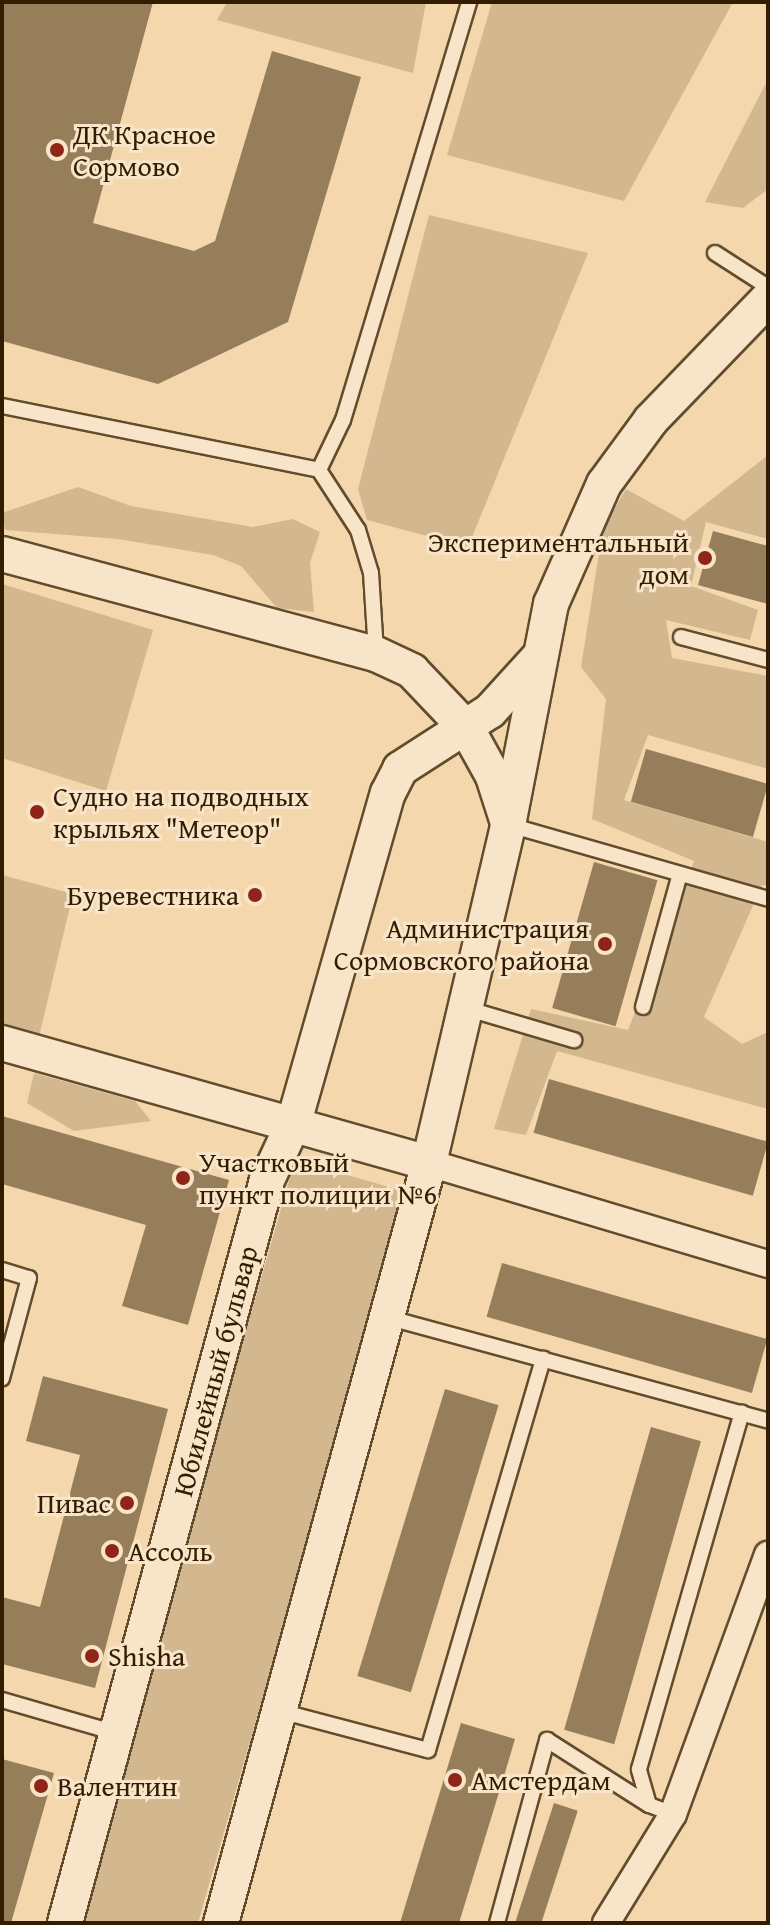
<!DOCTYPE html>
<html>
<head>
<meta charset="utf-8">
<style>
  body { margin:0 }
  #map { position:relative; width:770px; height:1925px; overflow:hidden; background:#f4d7ac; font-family:"Gentium Book Plus",serif }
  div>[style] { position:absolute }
  .green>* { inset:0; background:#d3b78f; transform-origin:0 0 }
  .building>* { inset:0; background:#977e5a; transform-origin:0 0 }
  .roads { filter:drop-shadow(2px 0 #624c2c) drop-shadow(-2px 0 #624c2c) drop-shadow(0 2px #624c2c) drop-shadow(0 -2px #624c2c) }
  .service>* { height:14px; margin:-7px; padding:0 7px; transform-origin:7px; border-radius:7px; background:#f8e5c9 }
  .minor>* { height:26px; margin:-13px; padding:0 13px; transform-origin:13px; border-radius:13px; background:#f8e5c9 }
  .tertiary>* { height:34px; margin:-17px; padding:0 17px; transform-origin:17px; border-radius:17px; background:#f8e5c9 }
  .dots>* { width:22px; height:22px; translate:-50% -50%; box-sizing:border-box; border:4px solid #f8e5c9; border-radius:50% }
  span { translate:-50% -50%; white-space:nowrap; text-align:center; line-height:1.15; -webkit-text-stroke:6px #f8e5c9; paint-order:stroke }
  .poi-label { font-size:28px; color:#321d01 }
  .left { translate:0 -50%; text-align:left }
  .right { translate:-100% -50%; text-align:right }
  .street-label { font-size:28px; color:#321d01 }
  .frame { position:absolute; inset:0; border:4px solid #321d01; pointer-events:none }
</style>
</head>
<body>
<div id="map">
  <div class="green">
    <i style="clip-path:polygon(227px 2px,426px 2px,413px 73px,217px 20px)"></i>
    <i style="clip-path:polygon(492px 2px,733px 2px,624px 201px,447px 155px)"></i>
    <i style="clip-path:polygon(768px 79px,768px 189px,743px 208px,705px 202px)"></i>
    <i style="clip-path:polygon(429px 215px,588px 253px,468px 547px,367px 520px,358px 489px)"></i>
    <i style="clip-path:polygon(768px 455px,768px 539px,706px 522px,691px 586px,758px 610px,750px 640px,666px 620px,672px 658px,768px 676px,768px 769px,648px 735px,624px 800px,768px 842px,768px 886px,762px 885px,704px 1017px,742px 1044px,768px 1032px,768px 1109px,557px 1051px,526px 1135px,494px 1129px,531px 1009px,628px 1030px,694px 861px,592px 819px,606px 699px,581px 667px,603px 528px,626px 489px,684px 521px)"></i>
    <i style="clip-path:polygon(78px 487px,131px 506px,253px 527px,293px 519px,320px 532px,310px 563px,314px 612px,277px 608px,241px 566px,213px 555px,118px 539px,5px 530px,2px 513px)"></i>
    <i style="clip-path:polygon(2px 584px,153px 630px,106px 791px,2px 758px)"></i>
    <i style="clip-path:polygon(2px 875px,73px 894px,37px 1045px,2px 1035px)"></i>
    <i style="clip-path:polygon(34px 1073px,135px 1101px,151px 1121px,74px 1131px,27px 1103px)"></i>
    <i style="left:295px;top:1160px;width:117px;height:791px;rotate:16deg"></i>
  </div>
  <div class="building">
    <i style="clip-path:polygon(2px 2px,153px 2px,93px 223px,194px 251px,215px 241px,272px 51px,361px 77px,288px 322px,158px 384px,2px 341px)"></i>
    <i style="clip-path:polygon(713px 531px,768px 546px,768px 604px,698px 585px)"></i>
    <i style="left:646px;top:749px;width:127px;height:55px;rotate:16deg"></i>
    <i style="left:594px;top:862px;width:66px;height:152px;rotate:16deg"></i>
    <i style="left:549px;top:1079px;width:228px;height:56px;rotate:16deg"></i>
    <i style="clip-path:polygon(2px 1116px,229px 1180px,188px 1325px,122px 1306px,146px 1225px,2px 1184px)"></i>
    <i style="left:502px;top:1263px;width:276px;height:56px;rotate:16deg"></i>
    <i style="clip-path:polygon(43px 1376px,168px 1409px,95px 1688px,2px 1664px,2px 1597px,40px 1607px,80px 1455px,26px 1441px)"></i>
    <i style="left:445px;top:1389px;width:56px;height:300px;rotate:17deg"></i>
    <i style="left:651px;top:1427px;width:52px;height:315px;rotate:16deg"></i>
    <i style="clip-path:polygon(461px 1723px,515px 1739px,504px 1776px,459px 1923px,400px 1923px)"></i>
    <i style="clip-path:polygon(2px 1759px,54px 1773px,11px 1923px,2px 1923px)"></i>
    <i style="left:554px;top:1803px;width:25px;height:126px;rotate:18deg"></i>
  </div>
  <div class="roads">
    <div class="service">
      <i style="left:715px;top:253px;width:63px;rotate:32.7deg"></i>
      <i style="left:2px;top:406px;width:323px;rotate:11.4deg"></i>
      <i style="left:319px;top:470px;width:72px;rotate:57deg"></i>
      <i style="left:358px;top:530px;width:45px;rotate:73.2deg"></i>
      <i style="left:371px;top:573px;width:79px;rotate:86.4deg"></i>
      <i style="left:319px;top:470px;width:55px;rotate:-64.4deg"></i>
      <i style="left:343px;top:420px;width:437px;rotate:-73.2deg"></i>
      <i style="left:681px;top:637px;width:90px;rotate:14.8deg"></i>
      <i style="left:509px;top:825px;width:269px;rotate:15.9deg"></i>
      <i style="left:643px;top:1007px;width:138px;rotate:-74.5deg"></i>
      <i style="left:465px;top:1008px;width:114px;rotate:16.4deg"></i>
      <i style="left:2px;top:1270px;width:28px;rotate:17deg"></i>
      <i style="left:29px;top:1278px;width:104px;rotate:105.1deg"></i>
      <i style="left:390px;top:1318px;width:392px;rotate:15.2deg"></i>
      <i style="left:2px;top:1700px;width:119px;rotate:16.1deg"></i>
      <i style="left:280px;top:1711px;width:153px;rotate:14.8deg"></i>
      <i style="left:428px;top:1750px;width:408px;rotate:-73.6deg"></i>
      <i style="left:673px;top:1814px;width:26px;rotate:-159deg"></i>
      <i style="left:649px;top:1805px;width:37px;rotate:-106deg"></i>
      <i style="left:639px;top:1769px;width:371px;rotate:-73.9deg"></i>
      <i style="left:497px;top:1923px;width:190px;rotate:-74.7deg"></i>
      <i style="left:547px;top:1740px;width:121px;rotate:32.5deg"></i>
    </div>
    <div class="minor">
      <i style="left:429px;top:1163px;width:354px;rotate:16.6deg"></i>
      <i style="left:606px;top:1923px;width:128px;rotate:-58.4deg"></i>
      <i style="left:673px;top:1814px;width:276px;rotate:-69.9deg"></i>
    </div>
    <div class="tertiary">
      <i style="left:2px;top:554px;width:387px;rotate:15deg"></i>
      <i style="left:376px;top:654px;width:40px;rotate:25deg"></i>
      <i style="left:412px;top:671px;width:80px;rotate:46.5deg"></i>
      <i style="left:467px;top:729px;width:54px;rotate:61deg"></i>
      <i style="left:493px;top:776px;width:46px;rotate:72.3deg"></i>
      <i style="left:2px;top:1043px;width:444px;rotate:15.7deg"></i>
      <i style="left:65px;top:1923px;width:770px;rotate:-74.79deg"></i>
      <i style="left:267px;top:1180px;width:64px;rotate:-65deg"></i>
      <i style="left:294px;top:1122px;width:342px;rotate:-74.1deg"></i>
      <i style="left:388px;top:793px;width:27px;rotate:-63deg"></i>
      <i style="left:400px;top:769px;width:107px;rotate:-32.8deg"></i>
      <i style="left:490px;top:711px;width:74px;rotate:-47.7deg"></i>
      <i style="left:221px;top:1923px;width:788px;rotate:-74.69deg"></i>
      <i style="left:429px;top:1163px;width:347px;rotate:-76.8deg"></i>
      <i style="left:508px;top:825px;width:225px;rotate:-79deg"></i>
      <i style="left:551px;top:604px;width:131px;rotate:-66.2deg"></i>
      <i style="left:604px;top:484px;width:79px;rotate:-53.7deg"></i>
      <i style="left:651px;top:420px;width:168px;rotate:-46deg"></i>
    </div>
  </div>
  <div class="dots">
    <i style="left:57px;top:150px;background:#8f2418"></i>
    <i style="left:705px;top:558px;background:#8f2418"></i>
    <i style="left:37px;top:812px;background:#8f2418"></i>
    <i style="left:255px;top:895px;background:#8f2418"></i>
    <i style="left:605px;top:944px;background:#8f2418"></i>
    <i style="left:183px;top:1178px;background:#8f2418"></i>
    <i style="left:127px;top:1503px;background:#8f2418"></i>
    <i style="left:112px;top:1551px;background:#8f2418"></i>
    <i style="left:92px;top:1656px;background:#8f2418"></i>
    <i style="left:455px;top:1780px;background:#8f2418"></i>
    <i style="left:41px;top:1786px;background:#8f2418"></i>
  </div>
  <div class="poi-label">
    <span class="left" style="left:73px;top:150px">ДК Красное<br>Сормово</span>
    <span class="right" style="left:689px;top:558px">Экспериментальный<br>дом</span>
    <span class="left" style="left:53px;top:812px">Судно на подводных<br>крыльях "Метеор"</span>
    <span class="right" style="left:239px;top:895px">Буревестника</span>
    <span class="right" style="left:589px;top:944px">Администрация<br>Сормовского района</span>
    <span class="left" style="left:199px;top:1178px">Участковый<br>пункт полиции №6</span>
    <span class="right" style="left:111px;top:1503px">Пивас</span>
    <span class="left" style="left:128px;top:1551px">Ассоль</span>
    <span class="left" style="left:108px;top:1656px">Shisha</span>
    <span class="left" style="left:471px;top:1780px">Амстердам</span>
    <span class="left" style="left:57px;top:1786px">Валентин</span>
  </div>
  <div class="street-label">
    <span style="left:215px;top:1371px;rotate:-75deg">Юбилейный бульвар</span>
  </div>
  <div class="frame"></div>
</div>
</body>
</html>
